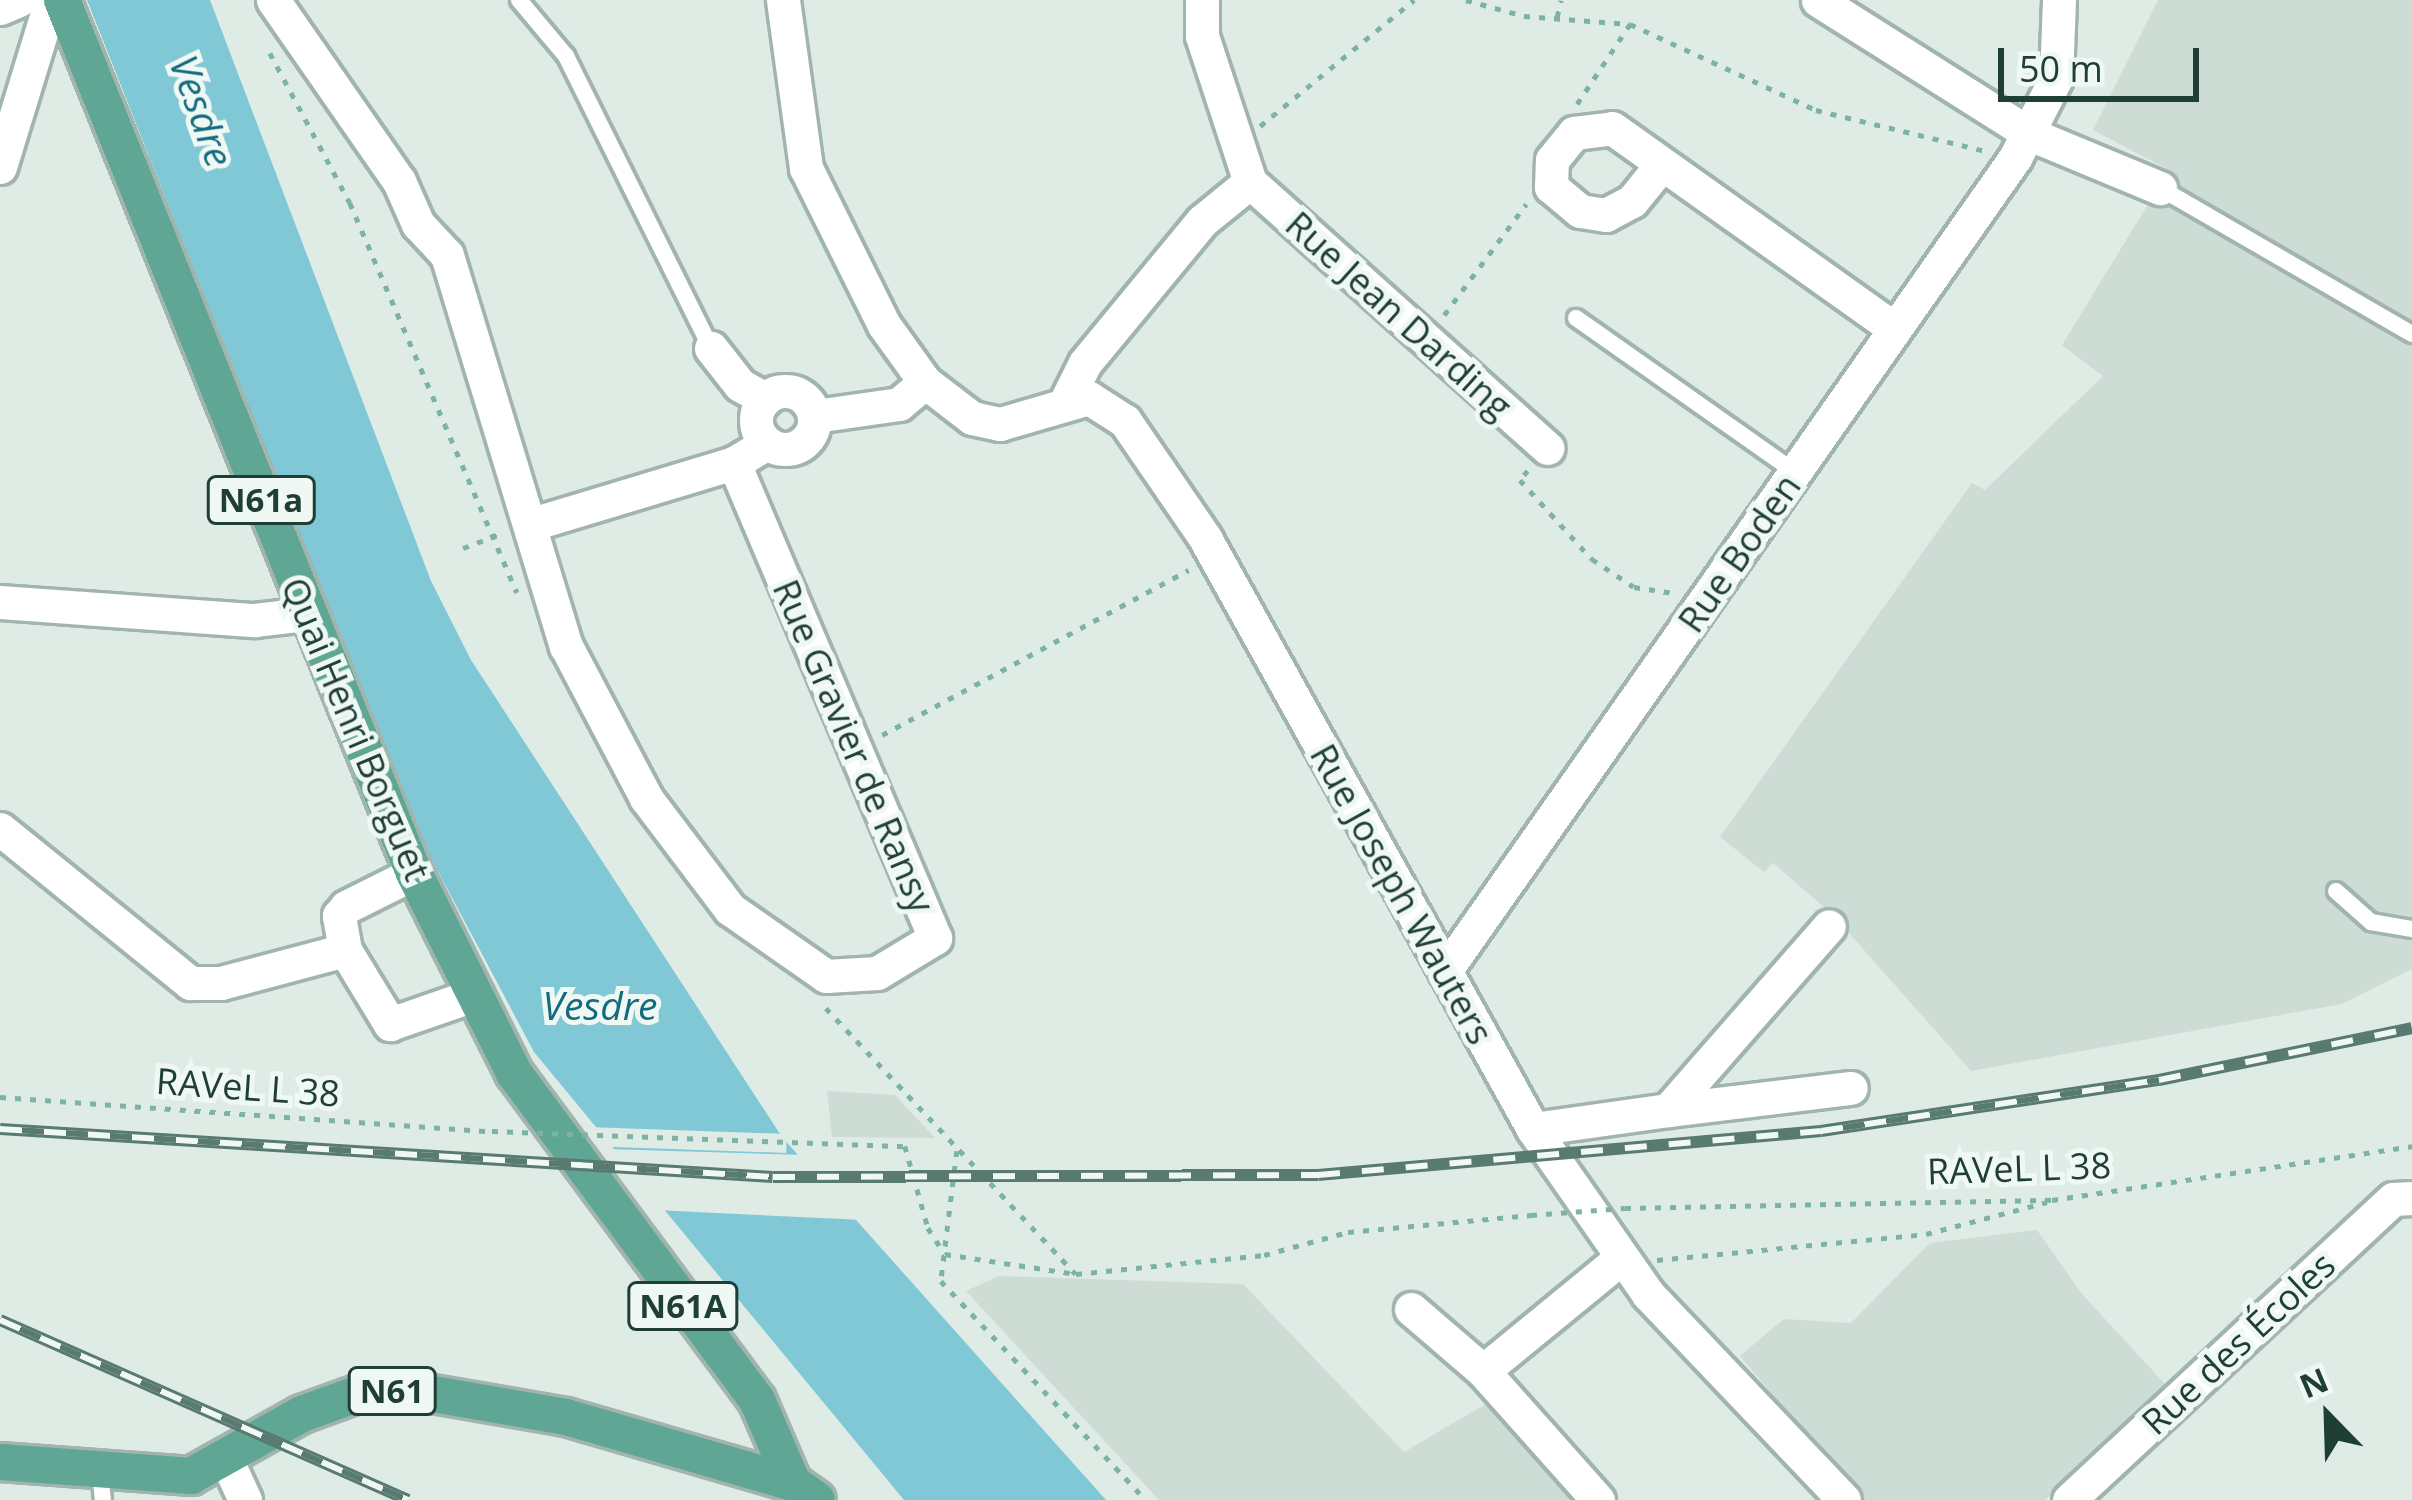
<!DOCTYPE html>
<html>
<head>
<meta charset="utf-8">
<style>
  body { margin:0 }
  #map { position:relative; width:2412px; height:1500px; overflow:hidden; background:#dfece6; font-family:"Open Sans",sans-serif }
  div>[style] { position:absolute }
  .built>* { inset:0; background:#cddcd5 }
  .water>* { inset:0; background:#81c8d7 }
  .pier>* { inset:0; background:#dfece6; transform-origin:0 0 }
  .path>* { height:4.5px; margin-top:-2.25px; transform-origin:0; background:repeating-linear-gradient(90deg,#7cb3a3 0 6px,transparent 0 15px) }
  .roads { filter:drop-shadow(3px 0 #a1b4ae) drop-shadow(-3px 0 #a1b4ae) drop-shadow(0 3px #a1b4ae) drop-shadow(0 -3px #a1b4ae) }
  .lane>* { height:16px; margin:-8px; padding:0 8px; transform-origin:8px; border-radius:8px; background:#fff }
  .street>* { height:33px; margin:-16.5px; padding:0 16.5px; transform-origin:16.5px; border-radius:16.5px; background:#fff }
  .street>.ring { margin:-16.5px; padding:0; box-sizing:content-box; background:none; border:33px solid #fff; border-radius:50% }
  .primary>* { height:36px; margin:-18px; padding:0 18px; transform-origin:18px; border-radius:18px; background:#5fa695 }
  .rail>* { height:12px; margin-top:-6px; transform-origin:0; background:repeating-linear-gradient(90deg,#f0f8f4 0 22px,#597a71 0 44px); box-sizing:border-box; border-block:3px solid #597a71 }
  .path-bridge>* { height:4.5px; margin-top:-2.25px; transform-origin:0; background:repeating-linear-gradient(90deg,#7cb3a3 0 6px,transparent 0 15px) }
  span { translate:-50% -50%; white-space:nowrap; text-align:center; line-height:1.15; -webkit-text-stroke:10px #f0f8f4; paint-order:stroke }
  .shield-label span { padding:3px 9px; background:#f0f8f4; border:3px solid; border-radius:9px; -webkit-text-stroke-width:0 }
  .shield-label { font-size:33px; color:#1e3e36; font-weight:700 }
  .street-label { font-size:36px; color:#1e3e36 }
  .water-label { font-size:39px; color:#136b7f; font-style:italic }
  .north { position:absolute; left:2268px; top:1356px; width:120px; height:120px; -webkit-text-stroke:9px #f0f8f4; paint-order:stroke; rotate:337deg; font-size:33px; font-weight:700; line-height:48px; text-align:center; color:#1e3e36 }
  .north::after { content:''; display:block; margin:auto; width:42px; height:54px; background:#1e3e36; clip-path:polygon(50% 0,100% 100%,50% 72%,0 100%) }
  .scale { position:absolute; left:1998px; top:48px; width:201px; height:54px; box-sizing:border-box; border:6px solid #1e3e36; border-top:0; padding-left:15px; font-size:36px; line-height:42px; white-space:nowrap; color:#1e3e36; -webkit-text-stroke:9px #f0f8f4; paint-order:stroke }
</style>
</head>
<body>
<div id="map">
  <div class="built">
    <i style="clip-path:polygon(2158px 0,2412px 0,2412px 969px,2342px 1004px,1971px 1071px,1833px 915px,1773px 863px,1764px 872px,1720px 837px,1972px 483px,1985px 490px,2103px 376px,2062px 345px,2169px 170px,2093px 130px)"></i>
    <i style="clip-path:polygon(827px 1091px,895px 1095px,935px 1138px,832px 1137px)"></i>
    <i style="clip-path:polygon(2037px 1230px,2082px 1294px,2165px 1384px,2045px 1500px,1861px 1500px,1740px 1356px,1784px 1319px,1851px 1323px,1930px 1243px)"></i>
    <i style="clip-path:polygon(999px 1276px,1243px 1284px,1404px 1452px,1491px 1401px,1581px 1500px,1159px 1500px,966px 1291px)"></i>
  </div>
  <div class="water">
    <i style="clip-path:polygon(87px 0,210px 0,431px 581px,471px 660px,782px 1137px,1106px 1500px,904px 1500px,534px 1052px,415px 828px)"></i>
  </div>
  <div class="pier">
    <i style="left:587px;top:1127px;width:200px;height:19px;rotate:2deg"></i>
    <i style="clip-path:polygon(605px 1149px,805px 1155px,863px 1220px,655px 1210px)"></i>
  </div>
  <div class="path">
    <i style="left:1466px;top:0;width:60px;rotate:15.4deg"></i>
    <i style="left:1524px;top:16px;width:106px;rotate:4.3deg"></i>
    <i style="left:1630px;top:24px;width:205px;rotate:24.8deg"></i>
    <i style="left:1816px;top:110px;width:175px;rotate:13.6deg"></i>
    <i style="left:1557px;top:17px;width:17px;rotate:-77deg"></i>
    <i style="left:270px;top:53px;width:170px;rotate:61.9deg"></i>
    <i style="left:350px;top:203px;width:424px;rotate:66.8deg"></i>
    <i style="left:1577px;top:104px;width:96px;rotate:-56.5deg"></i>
    <i style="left:1260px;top:126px;width:199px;rotate:-39.3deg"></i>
    <i style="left:1444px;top:315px;width:138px;rotate:-53.5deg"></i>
    <i style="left:1528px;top:471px;width:12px;rotate:132deg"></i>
    <i style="left:1520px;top:480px;width:107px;rotate:47.7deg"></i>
    <i style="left:1592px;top:559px;width:50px;rotate:33.7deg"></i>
    <i style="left:1634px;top:587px;width:40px;rotate:8.5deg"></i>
    <i style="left:463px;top:548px;width:43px;rotate:-20.6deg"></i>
    <i style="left:882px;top:735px;width:348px;rotate:-28.3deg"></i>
    <i style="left:826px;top:1008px;width:365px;rotate:46.8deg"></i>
    <i style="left:0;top:1097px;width:493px;rotate:4deg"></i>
    <i style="left:905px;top:1146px;width:85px;rotate:74.3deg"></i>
    <i style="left:928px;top:1228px;width:31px;rotate:57deg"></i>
    <i style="left:957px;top:1151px;width:131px;rotate:97deg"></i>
    <i style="left:941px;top:1281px;width:300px;rotate:46.9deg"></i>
    <i style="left:1625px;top:1208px;width:427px;rotate:-1.1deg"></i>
    <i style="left:2052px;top:1200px;width:364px;rotate:-8.5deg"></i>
    <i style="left:945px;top:1254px;width:133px;rotate:8.7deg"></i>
    <i style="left:1076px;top:1274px;width:189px;rotate:-5.8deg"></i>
    <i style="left:1264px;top:1255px;width:87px;rotate:-15.3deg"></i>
    <i style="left:1348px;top:1232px;width:184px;rotate:-5.3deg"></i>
    <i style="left:1657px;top:1260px;width:270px;rotate:-5.5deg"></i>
    <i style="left:1926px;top:1234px;width:125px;rotate:-14.8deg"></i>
  </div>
  <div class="roads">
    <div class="lane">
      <i style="left:519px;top:0;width:73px;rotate:50deg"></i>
      <i style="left:566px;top:56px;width:326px;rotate:63.6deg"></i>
      <i style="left:2160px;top:188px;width:291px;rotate:30.1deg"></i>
      <i style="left:1576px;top:318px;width:268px;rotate:35.1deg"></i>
      <i style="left:2336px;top:891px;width:47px;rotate:41.5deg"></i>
      <i style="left:2371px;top:922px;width:42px;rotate:9.7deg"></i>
      <i style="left:100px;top:1472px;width:28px;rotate:84deg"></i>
    </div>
    <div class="street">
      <i style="left:273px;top:0;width:221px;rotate:55.2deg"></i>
      <i style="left:399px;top:181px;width:47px;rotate:66.2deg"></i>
      <i style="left:418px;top:224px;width:42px;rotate:46.9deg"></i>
      <i style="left:447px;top:255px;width:409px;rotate:73.1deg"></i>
      <i style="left:566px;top:646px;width:172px;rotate:62.2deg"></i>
      <i style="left:646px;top:798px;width:139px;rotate:52.9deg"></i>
      <i style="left:730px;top:909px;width:117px;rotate:34.9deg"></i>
      <i style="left:826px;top:976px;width:51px;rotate:-3.4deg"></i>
      <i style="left:877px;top:973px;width:68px;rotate:-31.1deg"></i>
      <i style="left:935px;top:938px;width:516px;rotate:-112.94deg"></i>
      <i style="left:783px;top:0;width:170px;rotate:82.2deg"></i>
      <i style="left:806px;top:168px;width:175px;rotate:63.6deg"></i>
      <i style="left:884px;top:325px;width:70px;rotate:54.3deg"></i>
      <i style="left:925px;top:382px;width:59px;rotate:37.5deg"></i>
      <i style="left:972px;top:418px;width:29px;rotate:12deg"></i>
      <i style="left:1000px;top:424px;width:93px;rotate:-16.3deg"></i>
      <i style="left:1089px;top:398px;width:43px;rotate:32.6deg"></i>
      <i style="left:1125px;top:421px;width:142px;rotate:55.6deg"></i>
      <i style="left:1205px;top:538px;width:676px;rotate:60.97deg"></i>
      <i style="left:1533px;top:1129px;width:201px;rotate:55.1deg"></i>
      <i style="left:1648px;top:1294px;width:284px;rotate:46.4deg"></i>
      <i style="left:1818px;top:0;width:251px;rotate:32.3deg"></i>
      <i style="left:2030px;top:134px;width:141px;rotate:22.6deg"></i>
      <i style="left:0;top:8px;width:21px;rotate:-23deg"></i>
      <i style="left:1662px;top:164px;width:48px;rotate:129deg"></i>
      <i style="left:1632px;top:201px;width:30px;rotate:152deg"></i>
      <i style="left:1606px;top:215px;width:26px;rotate:-171deg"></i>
      <i style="left:1580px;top:211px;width:38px;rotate:-140deg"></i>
      <i style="left:1551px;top:187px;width:27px;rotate:-88deg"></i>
      <i style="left:1552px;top:160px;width:35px;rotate:-51deg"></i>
      <i style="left:1574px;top:133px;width:38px;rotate:-7deg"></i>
      <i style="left:1612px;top:128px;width:345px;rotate:35.4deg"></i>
      <i style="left:0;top:167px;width:175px;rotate:-73deg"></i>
      <i style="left:1250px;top:182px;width:399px;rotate:41.8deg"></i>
      <i style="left:711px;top:348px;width:47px;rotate:51.9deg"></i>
      <i style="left:740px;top:385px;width:29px;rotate:29deg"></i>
      <i class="ring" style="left:756px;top:391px;width:25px;height:25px"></i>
      <i style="left:1067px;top:399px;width:40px;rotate:-63.4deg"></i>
      <i style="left:1085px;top:363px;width:184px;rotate:-50.5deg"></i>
      <i style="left:1202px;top:221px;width:62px;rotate:-39.1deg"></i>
      <i style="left:1250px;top:182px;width:154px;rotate:-108.2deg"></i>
      <i style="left:1202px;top:36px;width:36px;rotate:-90deg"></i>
      <i style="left:815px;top:416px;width:85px;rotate:-8.1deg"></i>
      <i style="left:899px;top:404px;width:34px;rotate:-40deg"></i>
      <i style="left:532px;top:524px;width:211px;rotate:-16.8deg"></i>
      <i style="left:734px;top:463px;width:39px;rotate:-31deg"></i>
      <i style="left:0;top:602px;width:255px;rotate:4.1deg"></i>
      <i style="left:254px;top:620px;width:52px;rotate:-6.6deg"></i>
      <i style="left:0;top:829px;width:245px;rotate:39deg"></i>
      <i style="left:190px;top:983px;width:31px"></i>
      <i style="left:221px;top:983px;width:128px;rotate:-14.9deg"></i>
      <i style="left:345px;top:950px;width:35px;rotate:-100deg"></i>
      <i style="left:339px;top:916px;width:11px;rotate:-52deg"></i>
      <i style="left:346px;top:907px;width:76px;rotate:-26.6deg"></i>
      <i style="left:345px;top:950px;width:87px;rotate:58.7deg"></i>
      <i style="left:390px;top:1024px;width:91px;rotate:-19.2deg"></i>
      <i style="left:1445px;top:971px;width:993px;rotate:-54.97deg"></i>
      <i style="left:2015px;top:158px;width:90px;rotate:-62.9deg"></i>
      <i style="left:2056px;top:78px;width:78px;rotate:-87.8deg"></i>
      <i style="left:1668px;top:1110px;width:184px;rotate:-6.9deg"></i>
      <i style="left:1533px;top:1129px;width:136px;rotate:-8deg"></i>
      <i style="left:1668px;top:1110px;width:244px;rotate:-48.8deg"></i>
      <i style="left:1411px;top:1309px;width:95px;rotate:40.7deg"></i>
      <i style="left:1483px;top:1371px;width:173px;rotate:48.3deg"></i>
      <i style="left:1483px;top:1371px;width:177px;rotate:-39.3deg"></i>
      <i style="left:227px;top:1461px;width:43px;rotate:65.2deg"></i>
      <i style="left:2069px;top:1500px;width:442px;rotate:-42.9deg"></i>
      <i style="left:2393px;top:1199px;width:19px;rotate:-3deg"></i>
    </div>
    <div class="primary">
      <i style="left:62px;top:0;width:941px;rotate:68.04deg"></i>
      <i style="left:414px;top:873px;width:224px;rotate:63.4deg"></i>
      <i style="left:514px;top:1073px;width:407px;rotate:53.4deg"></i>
      <i style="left:757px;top:1400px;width:90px;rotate:66.6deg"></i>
      <i style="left:793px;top:1483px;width:29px;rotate:35deg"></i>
      <i style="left:0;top:1462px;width:192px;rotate:4.2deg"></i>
      <i style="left:191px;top:1476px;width:127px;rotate:-29.2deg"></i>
      <i style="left:302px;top:1414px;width:62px;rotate:-19.9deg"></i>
      <i style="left:360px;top:1393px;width:50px;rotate:-3.4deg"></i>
      <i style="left:410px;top:1390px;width:158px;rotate:9.8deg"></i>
      <i style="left:566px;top:1417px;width:236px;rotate:16.2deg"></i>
    </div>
  </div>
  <div class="rail">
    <i style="left:0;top:1129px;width:774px;rotate:3.55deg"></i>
    <i style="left:773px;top:1177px;width:545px;rotate:-0.21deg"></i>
    <i style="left:1318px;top:1175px;width:505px;rotate:-5deg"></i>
    <i style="left:1821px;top:1131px;width:342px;rotate:-8.6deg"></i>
    <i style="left:2159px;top:1080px;width:258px;rotate:-11.6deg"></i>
    <i style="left:0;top:1320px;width:446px;rotate:23.8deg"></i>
  </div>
  <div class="path-bridge">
    <i style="left:492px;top:1131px;width:413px;rotate:2.1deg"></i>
    <i style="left:1531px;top:1215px;width:94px;rotate:-4.3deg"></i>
  </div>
  <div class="shield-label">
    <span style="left:261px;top:500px">N61a</span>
    <span style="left:683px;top:1306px">N61A</span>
    <span style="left:392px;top:1391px">N61</span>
  </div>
  <div class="street-label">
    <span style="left:1399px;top:315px;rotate:42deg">Rue Jean Darding</span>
    <span style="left:1739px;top:553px;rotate:-55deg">Rue Boden</span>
    <span style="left:356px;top:729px;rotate:67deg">Quai Henri Borguet</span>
    <span style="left:854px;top:746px;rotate:67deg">Rue Gravier de Ransy</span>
    <span style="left:1402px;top:894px;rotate:61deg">Rue Joseph Wauters</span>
    <span style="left:248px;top:1087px;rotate:4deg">RAVeL L 38</span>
    <span style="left:2019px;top:1168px;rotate:-2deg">RAVeL L 38</span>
    <span style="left:2238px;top:1343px;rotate:-43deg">Rue des Écoles</span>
  </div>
  <div class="water-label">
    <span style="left:202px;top:111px;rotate:70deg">Vesdre</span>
    <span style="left:600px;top:1005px">Vesdre</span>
  </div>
  <div class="north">N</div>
  <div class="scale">50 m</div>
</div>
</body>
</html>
